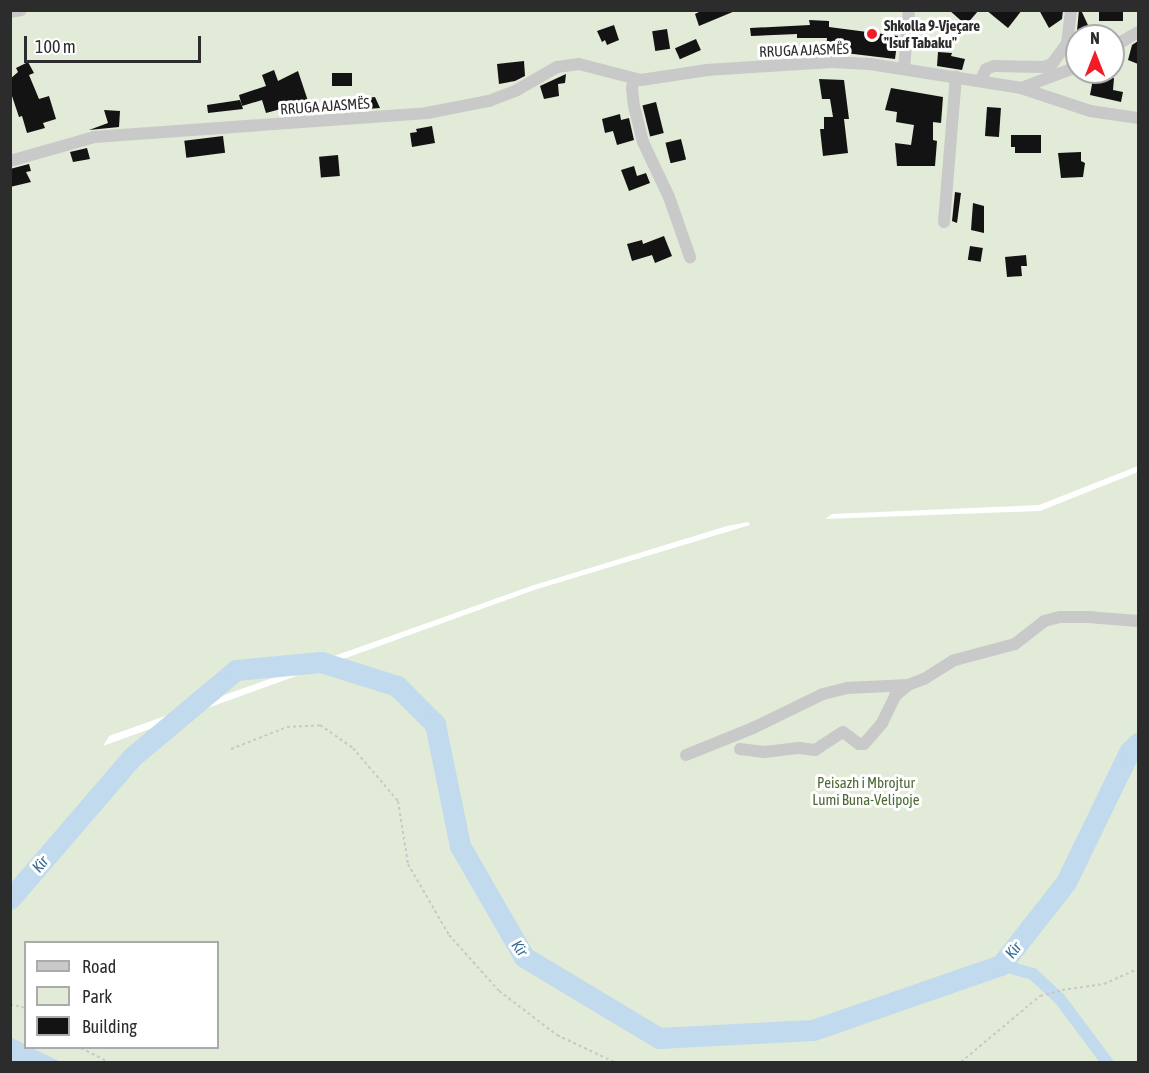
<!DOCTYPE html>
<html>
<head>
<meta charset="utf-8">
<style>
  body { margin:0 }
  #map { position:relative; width:1149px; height:1073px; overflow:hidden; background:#fff; font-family:"Asap Condensed",sans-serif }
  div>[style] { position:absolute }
  .green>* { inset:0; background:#e1ebd7 }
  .water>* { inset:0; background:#c1daed }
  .canal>* { height:12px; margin:-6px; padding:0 6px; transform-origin:6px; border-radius:6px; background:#c1daed }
  .river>* { height:21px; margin:-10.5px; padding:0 10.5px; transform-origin:10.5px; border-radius:10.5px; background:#c1daed }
  .building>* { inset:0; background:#131313; transform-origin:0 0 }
  .path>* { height:2px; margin-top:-1px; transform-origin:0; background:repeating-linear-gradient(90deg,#c9c9c9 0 3px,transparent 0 6px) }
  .minor>* { height:12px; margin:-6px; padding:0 6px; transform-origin:6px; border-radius:6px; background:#c9c9c9 }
  .dots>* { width:16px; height:16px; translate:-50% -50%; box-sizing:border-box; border:3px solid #fff; border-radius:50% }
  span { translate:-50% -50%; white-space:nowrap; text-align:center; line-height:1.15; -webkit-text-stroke:6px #fff; paint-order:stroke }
  .poi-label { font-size:15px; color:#2c2c2c; font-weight:700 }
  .left { translate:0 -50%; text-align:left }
  .street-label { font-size:15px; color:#2c2c2c }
  .park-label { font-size:15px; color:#4c6b36 }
  .water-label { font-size:16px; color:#346b94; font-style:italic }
  .frame { position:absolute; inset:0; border:12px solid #2c2c2c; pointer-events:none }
  .legend { position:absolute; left:24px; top:941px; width:195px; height:108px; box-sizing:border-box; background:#fff; border:2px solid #ababab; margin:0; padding:8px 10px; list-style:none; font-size:18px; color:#2c2c2c }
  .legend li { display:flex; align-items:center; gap:12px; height:30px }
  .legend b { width:30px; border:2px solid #ababab }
  .north { position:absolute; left:1065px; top:24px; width:60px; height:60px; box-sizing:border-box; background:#fff; border:2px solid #ababab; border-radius:50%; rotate:0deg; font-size:16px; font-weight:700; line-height:24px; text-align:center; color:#2c2c2c }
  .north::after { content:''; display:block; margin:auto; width:21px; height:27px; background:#f41c24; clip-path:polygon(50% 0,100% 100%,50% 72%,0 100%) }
  .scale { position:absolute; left:24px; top:36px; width:177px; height:27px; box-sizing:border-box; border:3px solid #2c2c2c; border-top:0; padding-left:8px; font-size:18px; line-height:21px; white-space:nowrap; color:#2c2c2c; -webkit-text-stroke:4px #fff; paint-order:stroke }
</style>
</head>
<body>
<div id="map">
  <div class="green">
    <i style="clip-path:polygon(evenodd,11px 11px,1138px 11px,1138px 466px,1039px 505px,832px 514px,825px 519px,1040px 511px,1138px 472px,1138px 1062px,11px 1062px,11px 11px,1077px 36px,1113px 36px,1113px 72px,1077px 72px,1077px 36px,11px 11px,748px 522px,750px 525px,534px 590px,103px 746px,109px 736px,531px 586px,727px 526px,748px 522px,11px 11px,26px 942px,218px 942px,218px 1048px,26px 1048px,26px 942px)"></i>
  </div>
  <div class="water">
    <i style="clip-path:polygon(10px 1037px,25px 1044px,26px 1048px,32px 1048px,61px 1062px,11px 1062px)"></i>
  </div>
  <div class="canal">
    <i style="left:1001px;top:965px;width:33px;rotate:16deg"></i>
    <i style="left:1033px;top:974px;width:37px;rotate:43deg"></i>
    <i style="left:1060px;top:999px;width:79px;rotate:53.3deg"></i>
  </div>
  <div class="river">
    <i style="left:10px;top:899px;width:187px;rotate:-49.3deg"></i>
    <i style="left:132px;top:757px;width:136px;rotate:-39.9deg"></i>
    <i style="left:236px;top:670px;width:85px;rotate:-5.4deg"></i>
    <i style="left:321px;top:662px;width:80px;rotate:17.5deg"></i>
    <i style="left:397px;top:686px;width:54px;rotate:45deg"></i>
    <i style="left:435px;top:724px;width:125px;rotate:78.4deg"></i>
    <i style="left:460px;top:846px;width:128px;rotate:60deg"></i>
    <i style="left:524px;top:957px;width:157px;rotate:31deg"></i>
    <i style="left:659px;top:1038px;width:154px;rotate:-3deg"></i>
    <i style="left:813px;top:1030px;width:199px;rotate:-19.1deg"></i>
    <i style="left:1001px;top:965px;width:105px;rotate:-51.9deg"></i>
    <i style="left:1066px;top:882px;width:144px;rotate:-64.1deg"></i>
    <i style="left:1129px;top:752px;width:13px;rotate:-45deg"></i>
  </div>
  <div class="building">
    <i style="clip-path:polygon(703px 10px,735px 10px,735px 11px,699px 26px,695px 14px)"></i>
    <i style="clip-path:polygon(949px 10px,979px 10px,966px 25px)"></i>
    <i style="clip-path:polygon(986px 10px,1022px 10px,1008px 28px)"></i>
    <i style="clip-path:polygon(1039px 10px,1063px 10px,1062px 19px,1049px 28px)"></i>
    <i style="clip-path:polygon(1079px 10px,1081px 10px,1093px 36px,1079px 36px,1077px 31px)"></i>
    <i style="left:1099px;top:10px;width:24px;height:11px"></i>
    <i style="clip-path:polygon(809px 20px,829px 21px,829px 27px,898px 36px,895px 59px,837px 52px,826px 54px,827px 38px,797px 38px,797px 34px,751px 36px,750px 28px,810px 25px)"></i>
    <i style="clip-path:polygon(614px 25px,619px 40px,607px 45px,605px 40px,602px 42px,597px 31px)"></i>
    <i style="left:667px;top:29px;width:20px;height:15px;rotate:81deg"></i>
    <i style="left:696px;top:39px;width:12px;height:23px;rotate:66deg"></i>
    <i style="clip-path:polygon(1138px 41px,1138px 64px,1128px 60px,1132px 45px)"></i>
    <i style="clip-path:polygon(938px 52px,952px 53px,951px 56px,965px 59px,962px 70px,937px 66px)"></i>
    <i style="clip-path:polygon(524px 61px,525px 76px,515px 81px,499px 84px,497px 64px)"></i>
    <i style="clip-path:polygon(28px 62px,34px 73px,29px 75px,39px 99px,49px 96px,56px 119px,43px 123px,45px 128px,27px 133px,22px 116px,19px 117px,10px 90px,10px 79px,18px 72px,16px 68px)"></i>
    <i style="clip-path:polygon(274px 70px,278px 81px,298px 71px,312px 113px,290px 115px,288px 107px,266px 113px,262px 100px,242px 106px,239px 95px,266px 86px,262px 75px)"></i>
    <i style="left:332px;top:73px;width:20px;height:13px"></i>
    <i style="clip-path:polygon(566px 74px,565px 83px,558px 84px,559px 96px,544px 99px,540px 86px)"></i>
    <i style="clip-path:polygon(1103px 76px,1114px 78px,1113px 90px,1123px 92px,1121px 102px,1090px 95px,1093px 79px,1102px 81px)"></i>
    <i style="clip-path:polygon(819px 79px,844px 80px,849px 119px,844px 119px,848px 153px,823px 156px,820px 129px,824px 129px,824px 117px,833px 117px,830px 99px,822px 99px)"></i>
    <i style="clip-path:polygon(891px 88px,943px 97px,941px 123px,933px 122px,933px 140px,937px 141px,935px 166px,897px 166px,895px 143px,911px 145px,914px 125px,896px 122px,897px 112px,885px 110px)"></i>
    <i style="clip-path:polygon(375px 97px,380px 108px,353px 110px,352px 100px)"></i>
    <i style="clip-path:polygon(240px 100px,243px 109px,208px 113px,207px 105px)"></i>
    <i style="left:656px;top:102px;width:32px;height:14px;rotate:76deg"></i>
    <i style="left:987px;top:107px;width:14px;height:29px;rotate:4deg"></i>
    <i style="clip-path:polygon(104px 110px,120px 111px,119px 127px,89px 130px,108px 123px)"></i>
    <i style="clip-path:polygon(620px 114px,621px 120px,629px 118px,634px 140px,617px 145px,613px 131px,605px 133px,602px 119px)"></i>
    <i style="clip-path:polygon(432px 126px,435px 143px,412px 147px,410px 133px,417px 132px,416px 129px)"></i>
    <i style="clip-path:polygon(1011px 135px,1041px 135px,1041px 153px,1015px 153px,1015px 147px,1011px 147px)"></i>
    <i style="left:223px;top:136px;width:17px;height:39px;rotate:83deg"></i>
    <i style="left:681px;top:139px;width:21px;height:16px;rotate:76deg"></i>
    <i style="clip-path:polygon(87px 148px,90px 159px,73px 162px,70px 152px)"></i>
    <i style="clip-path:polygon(1081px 152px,1081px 161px,1085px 163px,1083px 177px,1061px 178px,1058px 153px)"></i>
    <i style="left:338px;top:155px;width:21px;height:19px;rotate:85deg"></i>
    <i style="clip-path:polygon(29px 164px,31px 171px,26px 172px,31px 182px,10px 187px,10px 169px)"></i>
    <i style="clip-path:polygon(634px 166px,637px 176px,646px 173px,650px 183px,629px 191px,621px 170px)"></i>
    <i style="clip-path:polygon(955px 192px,961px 193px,957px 223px,952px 221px)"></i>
    <i style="clip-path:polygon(973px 203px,984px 206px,984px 233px,971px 230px)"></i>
    <i style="clip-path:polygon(664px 236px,672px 256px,655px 263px,652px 255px,632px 261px,627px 244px,642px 240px,643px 244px)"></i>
    <i style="left:970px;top:246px;width:13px;height:14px;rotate:9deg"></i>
    <i style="clip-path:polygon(1026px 255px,1027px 266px,1021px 266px,1022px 276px,1007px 277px,1005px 257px)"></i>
  </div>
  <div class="path">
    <i style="left:231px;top:749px;width:60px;rotate:-21.4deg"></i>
    <i style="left:287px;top:727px;width:33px;rotate:-3deg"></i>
    <i style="left:320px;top:725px;width:40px;rotate:34.9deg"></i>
    <i style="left:353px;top:748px;width:70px;rotate:49.7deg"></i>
    <i style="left:398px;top:801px;width:64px;rotate:81deg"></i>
    <i style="left:408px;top:864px;width:82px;rotate:60deg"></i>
    <i style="left:449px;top:935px;width:75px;rotate:48.2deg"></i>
    <i style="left:499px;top:991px;width:73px;rotate:37.2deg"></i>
    <i style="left:557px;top:1035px;width:63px;rotate:25.3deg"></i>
    <i style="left:10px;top:1004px;width:16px;rotate:14deg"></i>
    <i style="left:81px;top:1048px;width:30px;rotate:27deg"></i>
    <i style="left:961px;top:1062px;width:103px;rotate:-39.9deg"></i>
    <i style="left:1040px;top:996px;width:23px;rotate:-15deg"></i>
    <i style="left:1062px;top:990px;width:42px;rotate:-8.1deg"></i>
    <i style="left:1104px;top:984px;width:37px;rotate:-24deg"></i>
  </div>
  <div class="minor">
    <i style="left:10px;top:12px;width:11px;rotate:-10deg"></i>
    <i style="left:1113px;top:47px;width:29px;rotate:-31deg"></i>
    <i style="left:904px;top:68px;width:58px;rotate:-85.1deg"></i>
    <i style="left:634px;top:79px;width:9px;rotate:103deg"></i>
    <i style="left:632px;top:88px;width:18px;rotate:84deg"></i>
    <i style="left:634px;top:106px;width:37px;rotate:76deg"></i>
    <i style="left:643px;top:142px;width:61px;rotate:64.7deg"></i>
    <i style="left:669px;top:197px;width:64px;rotate:70.7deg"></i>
    <i style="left:980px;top:81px;width:13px;rotate:-63deg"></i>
    <i style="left:986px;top:69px;width:9px;rotate:-21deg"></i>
    <i style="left:994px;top:66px;width:49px;rotate:1.2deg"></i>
    <i style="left:1043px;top:67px;width:9px;rotate:-18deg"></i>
    <i style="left:1052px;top:64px;width:26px;rotate:-54deg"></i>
    <i style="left:1067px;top:43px;width:33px;rotate:-83deg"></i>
    <i style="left:1021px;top:88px;width:60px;rotate:-20.6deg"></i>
    <i style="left:10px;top:161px;width:87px;rotate:-15.9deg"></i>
    <i style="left:94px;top:137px;width:334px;rotate:-4.1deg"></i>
    <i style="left:427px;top:113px;width:63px;rotate:-11deg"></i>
    <i style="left:489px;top:101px;width:30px;rotate:-21deg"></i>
    <i style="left:517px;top:90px;width:46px;rotate:-29.9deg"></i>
    <i style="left:557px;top:67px;width:22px;rotate:-8deg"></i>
    <i style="left:579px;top:64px;width:64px;rotate:14.5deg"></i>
    <i style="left:641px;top:80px;width:67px;rotate:-8.6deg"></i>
    <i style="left:707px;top:70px;width:125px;rotate:-3.7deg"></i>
    <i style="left:832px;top:62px;width:38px;rotate:3deg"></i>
    <i style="left:870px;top:64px;width:153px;rotate:9deg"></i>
    <i style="left:1021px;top:88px;width:73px;rotate:18.4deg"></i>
    <i style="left:1090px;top:111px;width:49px;rotate:8.3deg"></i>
    <i style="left:944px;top:222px;width:146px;rotate:-85.3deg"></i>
    <i style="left:740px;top:749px;width:25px;rotate:7deg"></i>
    <i style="left:765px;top:752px;width:34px;rotate:-7deg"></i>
    <i style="left:799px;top:748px;width:16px;rotate:7deg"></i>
    <i style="left:815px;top:750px;width:33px;rotate:-33deg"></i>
    <i style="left:843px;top:732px;width:20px;rotate:37deg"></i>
    <i style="left:859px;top:744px;width:5px"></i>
    <i style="left:864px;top:744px;width:28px;rotate:-49deg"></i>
    <i style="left:882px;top:723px;width:30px;rotate:-64deg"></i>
    <i style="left:895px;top:696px;width:17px;rotate:-40deg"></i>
    <i style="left:686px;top:755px;width:72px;rotate:-21.9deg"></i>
    <i style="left:753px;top:728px;width:78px;rotate:-25.9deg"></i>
    <i style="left:823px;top:694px;width:25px;rotate:-14deg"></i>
    <i style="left:847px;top:688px;width:61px;rotate:-2.8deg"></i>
    <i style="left:908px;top:685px;width:17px;rotate:-21deg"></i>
    <i style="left:924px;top:679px;width:36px;rotate:-32deg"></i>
    <i style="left:955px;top:660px;width:62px;rotate:-14.9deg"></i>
    <i style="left:1015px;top:644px;width:37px;rotate:-38deg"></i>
    <i style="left:1044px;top:621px;width:16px;rotate:-14deg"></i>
    <i style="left:1060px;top:617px;width:28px"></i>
    <i style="left:1088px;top:617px;width:50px;rotate:4.6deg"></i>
  </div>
  <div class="dots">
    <i style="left:872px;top:34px;background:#f41c24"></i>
  </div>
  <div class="poi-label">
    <span class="left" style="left:884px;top:34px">Shkolla 9-Vjeçare<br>"Isuf Tabaku"</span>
  </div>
  <div class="street-label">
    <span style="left:804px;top:50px;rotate:-2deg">RRUGA AJASMËS</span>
    <span style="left:325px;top:106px;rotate:-4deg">RRUGA AJASMËS</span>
  </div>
  <div class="park-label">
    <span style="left:866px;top:791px">Peisazh i Mbrojtur<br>Lumi Buna-Velipoje</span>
  </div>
  <div class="water-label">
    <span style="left:40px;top:864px;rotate:-50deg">Kir</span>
    <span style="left:520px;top:948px;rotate:55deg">Kir</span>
    <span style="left:1013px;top:950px;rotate:-52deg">Kir</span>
  </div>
  <div class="frame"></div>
  <ul class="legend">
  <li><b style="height:8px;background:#c9c9c9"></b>Road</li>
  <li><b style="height:16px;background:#e1ebd7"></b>Park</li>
  <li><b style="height:16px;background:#131313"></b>Building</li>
  </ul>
  <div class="north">N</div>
  <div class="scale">100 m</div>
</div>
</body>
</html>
